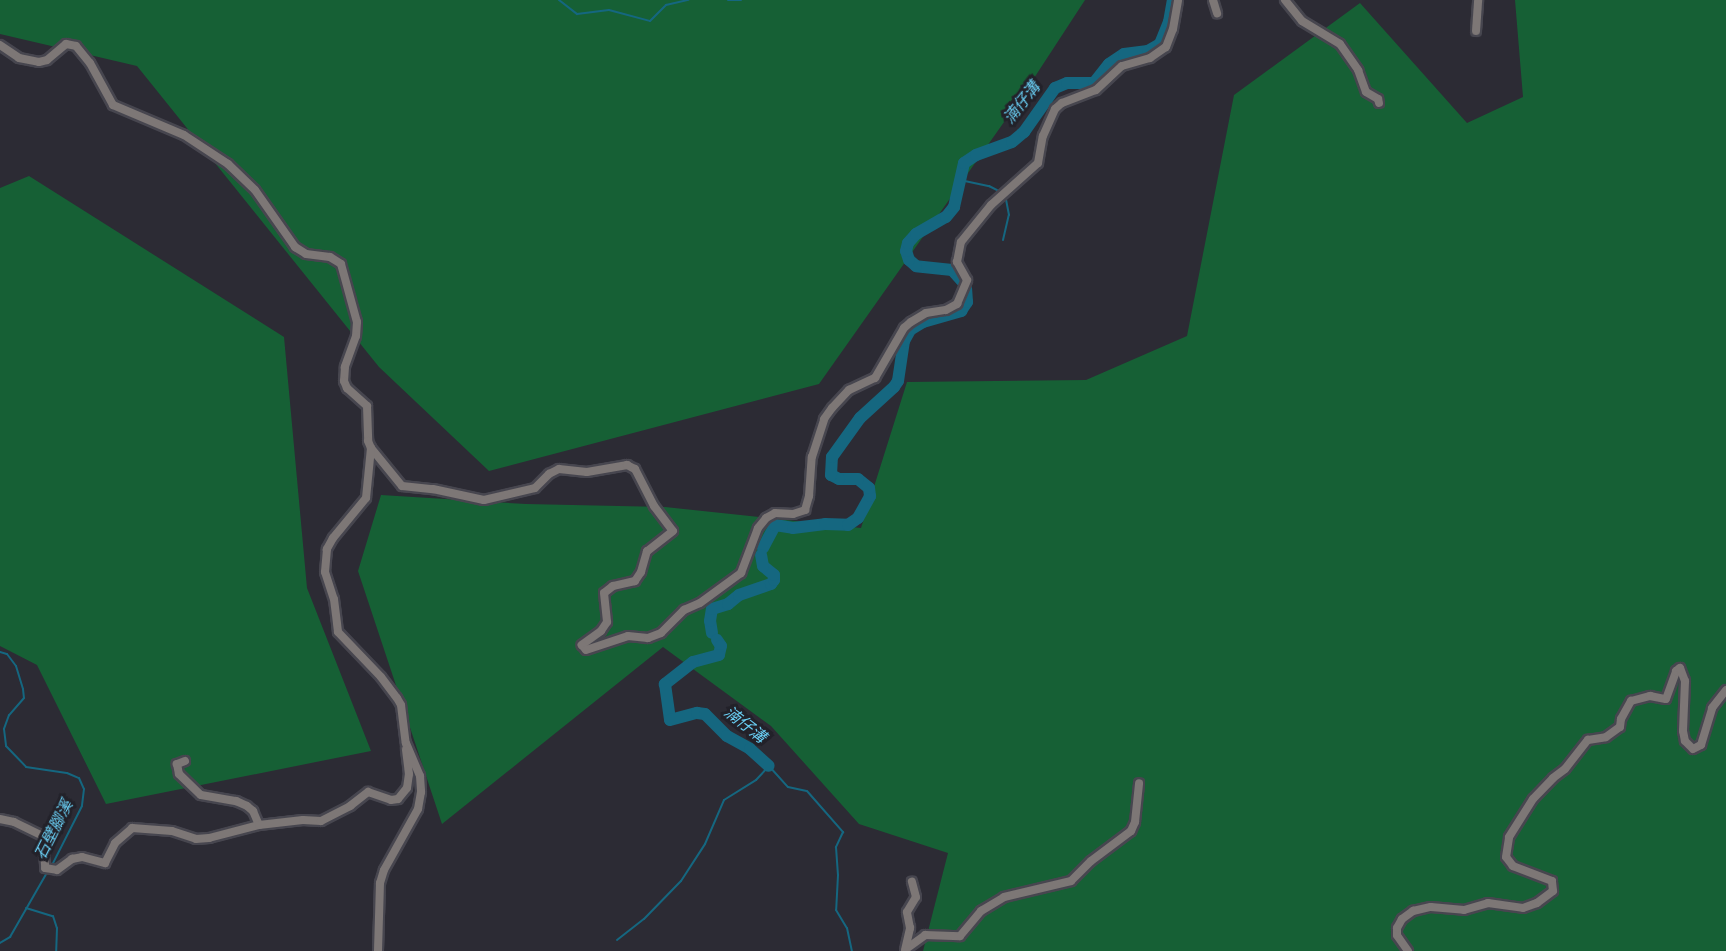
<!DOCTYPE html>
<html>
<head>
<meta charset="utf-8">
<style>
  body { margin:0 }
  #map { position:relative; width:1726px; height:951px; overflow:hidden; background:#2c2b34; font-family:Montserrat,"Noto Sans TC",sans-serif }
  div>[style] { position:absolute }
  .green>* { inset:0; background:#166035 }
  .stream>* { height:2px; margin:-1px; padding:0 1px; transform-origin:1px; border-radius:1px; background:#156780 }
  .river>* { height:12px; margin:-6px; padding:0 6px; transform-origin:6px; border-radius:6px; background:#156780 }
  .roads { filter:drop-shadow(2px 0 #47464f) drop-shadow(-2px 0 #47464f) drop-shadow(0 2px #47464f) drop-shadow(0 -2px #47464f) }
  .minor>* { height:8px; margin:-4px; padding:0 4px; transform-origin:4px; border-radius:4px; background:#7d7776 }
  span { translate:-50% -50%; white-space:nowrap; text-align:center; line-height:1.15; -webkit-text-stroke:6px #222129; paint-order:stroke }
  .water-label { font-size:16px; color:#69cef3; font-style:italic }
</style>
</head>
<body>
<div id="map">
  <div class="green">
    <i style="clip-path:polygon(0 0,1085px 0,1021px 98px,819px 384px,489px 471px,379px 367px,137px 66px,0 34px)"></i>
    <i style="clip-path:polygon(1515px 0,1726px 0,1726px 951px,923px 951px,948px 853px,859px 824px,771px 726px,663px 647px,442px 824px,358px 571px,381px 495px,526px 504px,665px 507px,861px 528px,907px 382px,1086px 380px,1187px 336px,1234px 95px,1360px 3px,1467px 123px,1523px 97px)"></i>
    <i style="clip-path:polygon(29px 176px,284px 337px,307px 588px,371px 751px,106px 804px,37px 665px,0 646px,0 188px)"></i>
  </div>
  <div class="stream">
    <i style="left:559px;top:0;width:23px;rotate:38deg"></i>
    <i style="left:577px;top:14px;width:32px;rotate:-7deg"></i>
    <i style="left:609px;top:10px;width:42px;rotate:15deg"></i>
    <i style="left:650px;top:21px;width:23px;rotate:-45deg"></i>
    <i style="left:666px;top:5px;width:23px;rotate:-13deg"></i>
    <i style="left:728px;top:0;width:13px"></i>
    <i style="left:960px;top:180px;width:30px;rotate:12deg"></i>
    <i style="left:989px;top:186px;width:13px;rotate:27deg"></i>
    <i style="left:1003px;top:240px;width:26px;rotate:-77deg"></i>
    <i style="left:1009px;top:215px;width:16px;rotate:-101deg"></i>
    <i style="left:0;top:652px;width:7px;rotate:16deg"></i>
    <i style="left:7px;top:654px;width:15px;rotate:53deg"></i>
    <i style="left:16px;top:666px;width:24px;rotate:73deg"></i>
    <i style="left:23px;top:689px;width:9px;rotate:84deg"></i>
    <i style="left:24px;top:698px;width:23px;rotate:131deg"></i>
    <i style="left:9px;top:715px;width:15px;rotate:110deg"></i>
    <i style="left:4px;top:729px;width:17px;rotate:83deg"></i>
    <i style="left:6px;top:746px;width:29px;rotate:46deg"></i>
    <i style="left:26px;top:767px;width:41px;rotate:8.3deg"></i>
    <i style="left:67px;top:773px;width:13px;rotate:23deg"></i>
    <i style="left:79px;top:778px;width:12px;rotate:66deg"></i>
    <i style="left:84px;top:789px;width:17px;rotate:97deg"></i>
    <i style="left:82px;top:806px;width:68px;rotate:116.9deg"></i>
    <i style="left:26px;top:908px;width:28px;rotate:17deg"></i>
    <i style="left:53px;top:916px;width:13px;rotate:72deg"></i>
    <i style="left:57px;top:928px;width:23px;rotate:92deg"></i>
    <i style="left:617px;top:940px;width:34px;rotate:-38deg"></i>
    <i style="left:644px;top:919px;width:53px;rotate:-45.8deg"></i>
    <i style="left:681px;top:881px;width:44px;rotate:-57deg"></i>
    <i style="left:705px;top:844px;width:48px;rotate:-66.6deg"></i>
    <i style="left:724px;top:800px;width:38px;rotate:-32deg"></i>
    <i style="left:756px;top:780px;width:19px;rotate:-47deg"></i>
    <i style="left:769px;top:766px;width:28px;rotate:48deg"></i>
    <i style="left:788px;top:787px;width:19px;rotate:12deg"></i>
    <i style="left:807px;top:791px;width:55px;rotate:48.7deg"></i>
    <i style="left:843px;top:832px;width:17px;rotate:115deg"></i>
    <i style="left:836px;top:847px;width:28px;rotate:86deg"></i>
    <i style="left:838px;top:875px;width:35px;rotate:93deg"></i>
    <i style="left:836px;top:910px;width:21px;rotate:59deg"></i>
    <i style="left:847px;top:928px;width:24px;rotate:78deg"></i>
    <i style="left:0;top:943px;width:12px;rotate:-31deg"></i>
    <i style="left:10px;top:937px;width:76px;rotate:-60.1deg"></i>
  </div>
  <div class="river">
    <i style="left:962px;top:281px;width:15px;rotate:-132deg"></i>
    <i style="left:952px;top:270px;width:36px;rotate:-174deg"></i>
    <i style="left:916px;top:266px;width:9px;rotate:-139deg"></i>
    <i style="left:909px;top:260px;width:9px;rotate:-108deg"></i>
    <i style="left:906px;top:251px;width:8px;rotate:-76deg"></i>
    <i style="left:908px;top:243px;width:12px;rotate:-48deg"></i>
    <i style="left:916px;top:234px;width:34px;rotate:-30deg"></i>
    <i style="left:946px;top:217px;width:13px;rotate:-51deg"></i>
    <i style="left:954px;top:207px;width:45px;rotate:-77.2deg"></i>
    <i style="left:964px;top:163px;width:14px;rotate:-34deg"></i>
    <i style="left:976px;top:155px;width:38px;rotate:-20deg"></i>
    <i style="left:1012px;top:142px;width:16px;rotate:-40deg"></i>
    <i style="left:1024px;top:132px;width:54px;rotate:-54.8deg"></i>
    <i style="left:1055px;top:88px;width:13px;rotate:-23deg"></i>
    <i style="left:1067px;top:83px;width:27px"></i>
    <i style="left:1094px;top:83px;width:24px;rotate:-52deg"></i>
    <i style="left:1109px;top:64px;width:18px;rotate:-34deg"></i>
    <i style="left:1124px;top:54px;width:24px;rotate:-7deg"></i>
    <i style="left:1148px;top:51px;width:14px;rotate:-30deg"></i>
    <i style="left:1160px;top:44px;width:24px;rotate:-68deg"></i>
    <i style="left:1169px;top:22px;width:22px;rotate:-80deg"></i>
    <i style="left:763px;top:548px;width:26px;rotate:-62deg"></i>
    <i style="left:775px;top:525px;width:18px;rotate:9deg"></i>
    <i style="left:793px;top:528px;width:32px;rotate:-7deg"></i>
    <i style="left:825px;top:524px;width:23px;rotate:2deg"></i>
    <i style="left:848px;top:525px;width:12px;rotate:-35deg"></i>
    <i style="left:858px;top:518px;width:25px;rotate:-61deg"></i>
    <i style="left:870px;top:496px;width:8px;rotate:-97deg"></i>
    <i style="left:869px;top:488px;width:14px;rotate:-141deg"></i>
    <i style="left:858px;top:479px;width:19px;rotate:180deg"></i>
    <i style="left:839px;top:479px;width:9px;rotate:-153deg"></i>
    <i style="left:831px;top:475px;width:18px;rotate:-87deg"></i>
    <i style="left:832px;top:457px;width:48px;rotate:-54.3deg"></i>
    <i style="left:860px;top:418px;width:46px;rotate:-42.4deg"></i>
    <i style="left:894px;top:387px;width:7px;rotate:-56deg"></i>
    <i style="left:898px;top:381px;width:40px;rotate:-81.5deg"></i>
    <i style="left:904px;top:341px;width:13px;rotate:-61deg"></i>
    <i style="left:910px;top:330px;width:15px;rotate:-32deg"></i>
    <i style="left:923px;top:322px;width:40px;rotate:-16deg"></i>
    <i style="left:961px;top:311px;width:11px;rotate:-56deg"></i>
    <i style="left:967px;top:302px;width:13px;rotate:-94deg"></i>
    <i style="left:712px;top:633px;width:12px;rotate:-99deg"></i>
    <i style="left:710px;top:621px;width:12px;rotate:-81deg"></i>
    <i style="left:712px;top:609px;width:17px;rotate:-17deg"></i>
    <i style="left:728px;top:604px;width:14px;rotate:-39deg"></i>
    <i style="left:739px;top:595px;width:34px;rotate:-19deg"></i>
    <i style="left:771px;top:584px;width:5px;rotate:-53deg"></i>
    <i style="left:774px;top:580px;width:5px;rotate:-90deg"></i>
    <i style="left:774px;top:575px;width:14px;rotate:-141deg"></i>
    <i style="left:763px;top:566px;width:11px;rotate:-100deg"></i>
    <i style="left:717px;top:640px;width:7px;rotate:56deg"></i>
    <i style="left:721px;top:646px;width:9px;rotate:103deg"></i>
    <i style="left:719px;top:655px;width:27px;rotate:165deg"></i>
    <i style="left:693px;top:662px;width:36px;rotate:142deg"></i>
    <i style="left:665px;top:684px;width:36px;rotate:82deg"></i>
    <i style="left:670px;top:720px;width:28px;rotate:-15deg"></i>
    <i style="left:697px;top:713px;width:8px;rotate:7deg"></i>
    <i style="left:705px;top:714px;width:31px;rotate:45deg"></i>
    <i style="left:727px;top:736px;width:26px;rotate:29deg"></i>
    <i style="left:750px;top:749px;width:25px;rotate:42deg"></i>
  </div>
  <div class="roads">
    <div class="minor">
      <i style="left:1213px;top:0;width:14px;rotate:73deg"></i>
      <i style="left:1285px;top:0;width:27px;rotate:51deg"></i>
      <i style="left:1302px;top:21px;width:44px;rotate:31.2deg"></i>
      <i style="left:1340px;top:44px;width:32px;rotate:55deg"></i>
      <i style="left:1358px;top:70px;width:23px;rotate:70deg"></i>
      <i style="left:1366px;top:92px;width:14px;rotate:30deg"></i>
      <i style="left:1378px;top:99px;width:4px;rotate:76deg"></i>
      <i style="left:1476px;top:31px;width:31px;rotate:-86deg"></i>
      <i style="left:0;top:45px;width:23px;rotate:34deg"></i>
      <i style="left:19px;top:58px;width:20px;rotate:11deg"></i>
      <i style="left:39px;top:62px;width:8px;rotate:-14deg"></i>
      <i style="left:47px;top:60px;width:25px;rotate:-40deg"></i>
      <i style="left:66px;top:44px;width:10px;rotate:11deg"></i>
      <i style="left:76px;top:46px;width:22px;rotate:51deg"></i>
      <i style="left:90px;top:63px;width:48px;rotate:61.3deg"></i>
      <i style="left:113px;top:105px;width:77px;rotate:22.9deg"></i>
      <i style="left:184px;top:135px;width:53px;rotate:33.4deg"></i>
      <i style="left:228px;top:164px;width:37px;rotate:44deg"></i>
      <i style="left:255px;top:190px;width:70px;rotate:54.9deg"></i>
      <i style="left:295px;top:247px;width:13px;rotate:32deg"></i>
      <i style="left:306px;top:254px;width:24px;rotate:7deg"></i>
      <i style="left:330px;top:257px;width:13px;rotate:32deg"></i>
      <i style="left:341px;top:264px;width:60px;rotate:74.6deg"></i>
      <i style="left:357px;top:322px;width:14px;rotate:94deg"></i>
      <i style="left:356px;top:336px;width:33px;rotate:110deg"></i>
      <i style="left:345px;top:367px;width:14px;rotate:94deg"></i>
      <i style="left:344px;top:381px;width:8px;rotate:67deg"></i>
      <i style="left:347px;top:388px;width:27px;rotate:42deg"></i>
      <i style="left:367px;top:406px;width:35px;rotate:88deg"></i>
      <i style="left:368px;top:441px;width:8px;rotate:67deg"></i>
      <i style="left:371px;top:448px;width:49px;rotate:50.8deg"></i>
      <i style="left:402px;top:486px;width:31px;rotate:6deg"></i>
      <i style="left:433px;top:489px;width:52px;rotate:12.2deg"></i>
      <i style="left:484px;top:500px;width:52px;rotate:-13.2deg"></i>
      <i style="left:535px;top:488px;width:20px;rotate:-45deg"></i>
      <i style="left:549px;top:474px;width:11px;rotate:-27deg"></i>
      <i style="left:559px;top:469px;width:28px;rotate:6deg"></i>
      <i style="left:587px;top:472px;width:41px;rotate:-9.9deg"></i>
      <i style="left:627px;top:465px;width:9px;rotate:27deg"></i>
      <i style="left:635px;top:469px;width:42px;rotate:62.8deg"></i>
      <i style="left:654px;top:506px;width:31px;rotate:53deg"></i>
      <i style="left:673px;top:531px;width:33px;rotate:142deg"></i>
      <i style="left:647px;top:551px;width:22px;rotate:106deg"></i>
      <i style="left:641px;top:572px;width:11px;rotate:124deg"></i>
      <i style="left:635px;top:581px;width:23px;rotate:167deg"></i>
      <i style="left:613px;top:586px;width:11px;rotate:142deg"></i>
      <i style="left:604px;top:593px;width:29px;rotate:84deg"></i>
      <i style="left:607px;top:622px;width:11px;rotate:124deg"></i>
      <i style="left:601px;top:631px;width:24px;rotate:144deg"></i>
      <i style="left:582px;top:645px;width:6px;rotate:51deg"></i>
      <i style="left:586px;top:650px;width:44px;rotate:-18.4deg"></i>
      <i style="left:628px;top:636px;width:20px;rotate:6deg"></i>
      <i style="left:648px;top:638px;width:14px;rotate:-21deg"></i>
      <i style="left:661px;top:633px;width:33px;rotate:-45deg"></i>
      <i style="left:684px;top:610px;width:17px;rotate:-24deg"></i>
      <i style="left:700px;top:603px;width:51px;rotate:-36.2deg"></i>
      <i style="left:741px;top:573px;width:48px;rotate:-69.3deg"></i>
      <i style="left:758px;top:528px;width:13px;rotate:-51deg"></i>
      <i style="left:766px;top:518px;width:10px;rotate:-29deg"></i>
      <i style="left:775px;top:513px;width:18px;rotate:3deg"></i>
      <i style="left:793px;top:514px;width:13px;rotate:-18deg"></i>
      <i style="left:805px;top:510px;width:15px;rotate:-74deg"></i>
      <i style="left:809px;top:496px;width:39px;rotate:-86deg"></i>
      <i style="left:812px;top:457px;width:40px;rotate:-72deg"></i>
      <i style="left:824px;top:419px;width:14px;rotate:-54deg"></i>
      <i style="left:832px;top:408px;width:25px;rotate:-47deg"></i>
      <i style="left:849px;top:390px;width:29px;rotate:-25deg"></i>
      <i style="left:875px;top:378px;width:58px;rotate:-59.9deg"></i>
      <i style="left:904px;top:328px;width:9px;rotate:-41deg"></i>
      <i style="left:911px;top:322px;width:17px;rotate:-31deg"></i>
      <i style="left:926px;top:313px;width:20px;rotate:-9deg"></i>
      <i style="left:946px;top:310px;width:13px;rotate:-29deg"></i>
      <i style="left:957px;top:304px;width:26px;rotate:-67deg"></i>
      <i style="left:967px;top:280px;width:21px;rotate:-119deg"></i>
      <i style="left:957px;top:262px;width:20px;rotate:-79deg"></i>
      <i style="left:961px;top:242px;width:48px;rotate:-51deg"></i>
      <i style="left:991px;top:205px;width:63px;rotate:-41.8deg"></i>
      <i style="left:1038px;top:163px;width:27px;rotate:-80deg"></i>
      <i style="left:1043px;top:136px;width:30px;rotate:-66deg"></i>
      <i style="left:1055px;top:109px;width:9px;rotate:-41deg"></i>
      <i style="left:1062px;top:103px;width:36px;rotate:-21deg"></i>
      <i style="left:1096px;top:90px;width:35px;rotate:-43deg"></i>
      <i style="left:1122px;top:66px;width:29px;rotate:-16deg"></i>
      <i style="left:1150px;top:58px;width:19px;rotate:-35deg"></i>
      <i style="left:1166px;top:47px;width:19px;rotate:-69deg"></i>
      <i style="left:1173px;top:29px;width:29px;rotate:-80deg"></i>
      <i style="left:371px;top:448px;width:50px;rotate:95.7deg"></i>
      <i style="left:366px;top:498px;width:52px;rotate:129.5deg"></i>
      <i style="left:333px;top:538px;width:13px;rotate:119deg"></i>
      <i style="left:327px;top:549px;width:23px;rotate:95deg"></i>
      <i style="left:325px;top:572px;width:28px;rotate:72deg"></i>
      <i style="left:334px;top:599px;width:33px;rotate:83deg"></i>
      <i style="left:338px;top:632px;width:62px;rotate:46.3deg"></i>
      <i style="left:381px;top:677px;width:26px;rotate:53deg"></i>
      <i style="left:397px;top:698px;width:8px;rotate:60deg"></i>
      <i style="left:401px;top:705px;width:38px;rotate:83deg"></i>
      <i style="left:406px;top:743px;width:36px;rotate:67deg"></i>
      <i style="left:420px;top:776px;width:16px;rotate:86deg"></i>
      <i style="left:421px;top:792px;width:17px;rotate:100deg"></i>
      <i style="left:418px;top:809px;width:70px;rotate:119.1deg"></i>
      <i style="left:384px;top:870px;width:14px;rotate:107deg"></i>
      <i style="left:380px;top:883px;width:68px;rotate:91.7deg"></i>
      <i style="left:185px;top:761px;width:9px;rotate:159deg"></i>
      <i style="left:177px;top:764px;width:10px;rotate:79deg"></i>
      <i style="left:179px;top:774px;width:30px;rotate:44deg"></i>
      <i style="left:201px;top:795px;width:36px;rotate:10deg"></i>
      <i style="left:236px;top:801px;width:12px;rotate:24deg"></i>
      <i style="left:247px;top:806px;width:8px;rotate:40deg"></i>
      <i style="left:253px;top:811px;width:15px;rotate:67deg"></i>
      <i style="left:0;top:819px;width:14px;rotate:12deg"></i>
      <i style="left:14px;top:822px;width:32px;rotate:26deg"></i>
      <i style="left:43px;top:836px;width:32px;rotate:86deg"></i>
      <i style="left:45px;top:868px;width:12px;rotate:9deg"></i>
      <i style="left:57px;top:870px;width:19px;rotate:-36deg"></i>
      <i style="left:72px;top:859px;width:10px;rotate:-11deg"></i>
      <i style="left:82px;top:857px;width:24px;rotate:15deg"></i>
      <i style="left:105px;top:863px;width:22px;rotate:-63deg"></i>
      <i style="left:115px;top:843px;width:23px;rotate:-41deg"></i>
      <i style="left:132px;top:828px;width:40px;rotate:4.3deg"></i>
      <i style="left:172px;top:831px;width:25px;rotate:18deg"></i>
      <i style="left:196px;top:839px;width:13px;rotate:-4deg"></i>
      <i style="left:209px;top:838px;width:52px;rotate:-14.6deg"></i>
      <i style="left:259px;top:825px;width:44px;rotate:-6.5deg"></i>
      <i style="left:303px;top:820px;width:18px;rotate:3deg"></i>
      <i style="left:321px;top:821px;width:33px;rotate:-27deg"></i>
      <i style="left:350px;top:806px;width:23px;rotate:-38deg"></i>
      <i style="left:368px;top:792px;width:24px;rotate:19deg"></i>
      <i style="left:391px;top:800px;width:7px;rotate:-8deg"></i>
      <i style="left:398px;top:799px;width:14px;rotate:-51deg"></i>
      <i style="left:407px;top:788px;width:14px;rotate:-82deg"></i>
      <i style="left:409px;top:774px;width:25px;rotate:-97deg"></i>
      <i style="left:906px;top:949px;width:24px;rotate:-36deg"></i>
      <i style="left:925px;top:935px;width:35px;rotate:2deg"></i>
      <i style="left:960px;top:936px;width:33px;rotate:-50deg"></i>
      <i style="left:981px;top:911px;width:27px;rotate:-31deg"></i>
      <i style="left:1004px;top:897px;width:69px;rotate:-13.4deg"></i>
      <i style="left:1071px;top:881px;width:28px;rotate:-45deg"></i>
      <i style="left:1091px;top:861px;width:50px;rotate:-36.9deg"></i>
      <i style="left:1131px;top:831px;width:10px;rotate:-66deg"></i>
      <i style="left:1135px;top:822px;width:39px;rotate:-84deg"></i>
      <i style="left:905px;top:950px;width:23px;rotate:-77deg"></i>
      <i style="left:910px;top:928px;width:16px;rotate:-101deg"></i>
      <i style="left:907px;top:912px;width:17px;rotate:-59deg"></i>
      <i style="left:916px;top:897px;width:16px;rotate:-105deg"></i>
      <i style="left:1408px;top:951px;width:19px;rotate:-125deg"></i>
      <i style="left:1397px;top:935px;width:7px;rotate:-90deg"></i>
      <i style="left:1397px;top:928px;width:10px;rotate:-61deg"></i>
      <i style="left:1402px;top:919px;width:14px;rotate:-36deg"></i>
      <i style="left:1413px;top:911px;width:18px;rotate:-13deg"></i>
      <i style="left:1431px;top:907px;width:33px;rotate:5deg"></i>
      <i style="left:1464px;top:910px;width:25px;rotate:-16deg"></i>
      <i style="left:1488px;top:903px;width:35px;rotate:8deg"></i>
      <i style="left:1523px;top:908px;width:15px;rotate:-20deg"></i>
      <i style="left:1537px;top:903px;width:20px;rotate:-37deg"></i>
      <i style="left:1553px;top:891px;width:10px;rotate:-96deg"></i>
      <i style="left:1552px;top:881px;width:42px;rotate:-159deg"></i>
      <i style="left:1513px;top:866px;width:11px;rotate:-128deg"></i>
      <i style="left:1506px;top:857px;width:20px;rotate:-81deg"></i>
      <i style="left:1509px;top:837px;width:45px;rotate:-57.7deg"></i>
      <i style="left:1533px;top:799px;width:29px;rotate:-46deg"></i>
      <i style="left:1553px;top:778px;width:15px;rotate:-37deg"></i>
      <i style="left:1565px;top:769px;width:37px;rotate:-52deg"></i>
      <i style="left:1588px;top:740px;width:18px;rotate:-9deg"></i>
      <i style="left:1606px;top:737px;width:17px;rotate:-36deg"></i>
      <i style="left:1620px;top:727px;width:8px;rotate:-83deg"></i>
      <i style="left:1621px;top:719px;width:21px;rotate:-61deg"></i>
      <i style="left:1631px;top:701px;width:20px;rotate:-15deg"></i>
      <i style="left:1650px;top:696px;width:16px;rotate:11deg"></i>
      <i style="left:1666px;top:699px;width:30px;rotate:-70deg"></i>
      <i style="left:1676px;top:671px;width:5px;rotate:-37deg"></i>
      <i style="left:1680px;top:668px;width:14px;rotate:69deg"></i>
      <i style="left:1685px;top:681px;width:50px;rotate:92.3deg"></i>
      <i style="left:1683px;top:731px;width:10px;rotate:79deg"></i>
      <i style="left:1685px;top:741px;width:11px;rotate:45deg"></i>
      <i style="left:1693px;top:749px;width:9px;rotate:-27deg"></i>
      <i style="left:1701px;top:745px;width:39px;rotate:-73deg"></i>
      <i style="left:1712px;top:708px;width:23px;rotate:-52deg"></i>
    </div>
  </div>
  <div class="water-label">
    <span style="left:1022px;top:103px;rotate:-52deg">湳仔溝</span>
    <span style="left:745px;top:725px;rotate:38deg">湳仔溝</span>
    <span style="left:54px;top:830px;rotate:-63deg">石壁腳溪</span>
  </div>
</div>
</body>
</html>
